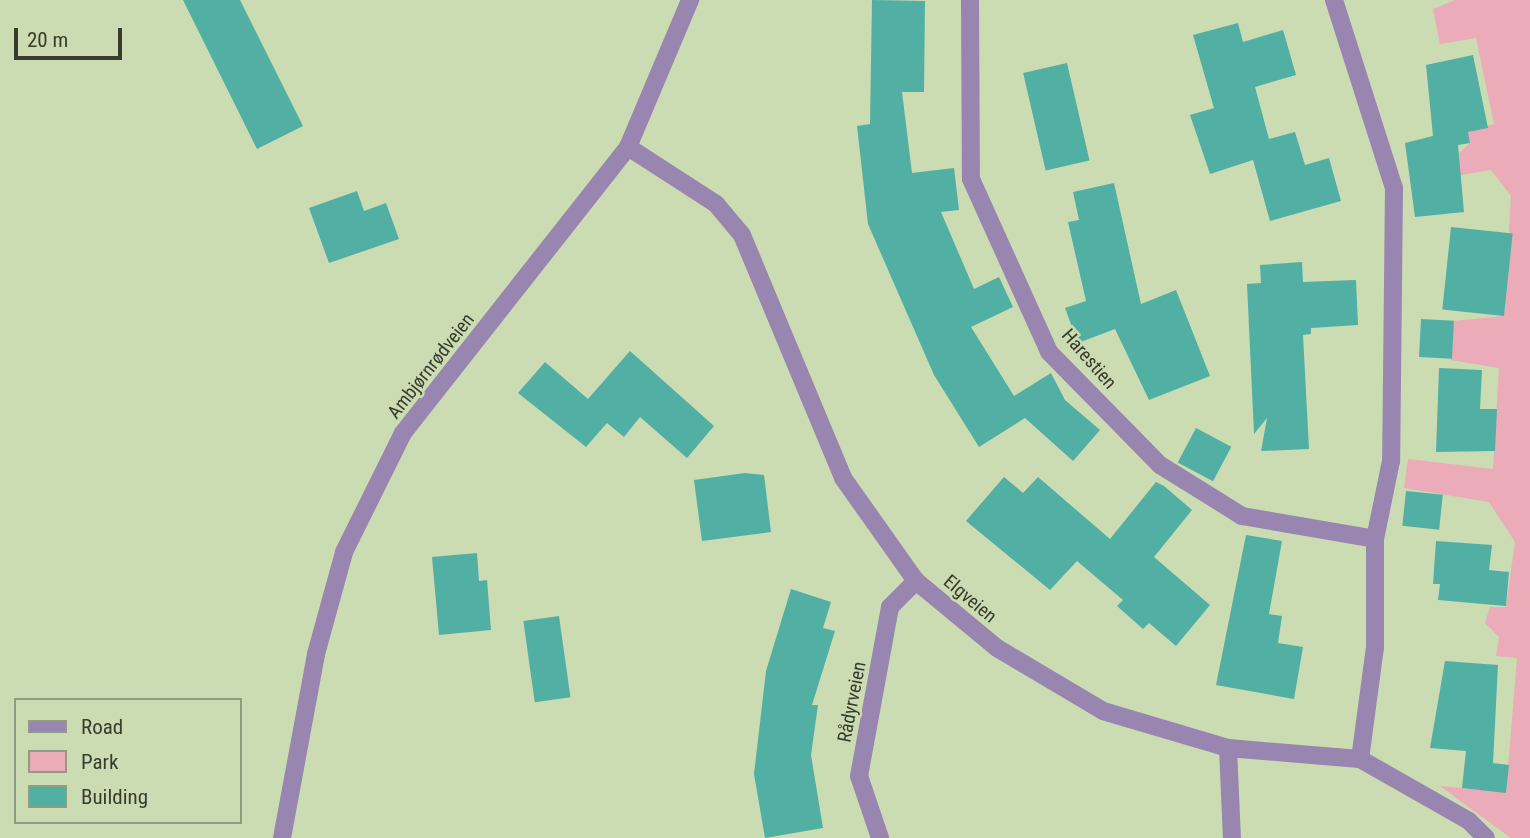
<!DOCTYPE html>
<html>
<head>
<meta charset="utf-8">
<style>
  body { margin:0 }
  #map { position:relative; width:1530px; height:838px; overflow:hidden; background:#cbdbb2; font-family:"Roboto Condensed",sans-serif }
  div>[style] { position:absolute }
  .green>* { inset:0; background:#ebabb8 }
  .building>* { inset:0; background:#52afa4; transform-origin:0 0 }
  .minor>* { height:18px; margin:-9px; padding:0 9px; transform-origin:9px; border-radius:9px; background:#9885b0 }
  span { translate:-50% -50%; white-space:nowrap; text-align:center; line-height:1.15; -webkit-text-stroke:5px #cbdbb2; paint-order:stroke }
  .street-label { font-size:19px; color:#373d2d }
  .legend { position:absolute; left:14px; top:698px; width:228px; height:126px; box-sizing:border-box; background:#cbdbb2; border:2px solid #909c7d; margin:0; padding:9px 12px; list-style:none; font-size:21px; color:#373d2d }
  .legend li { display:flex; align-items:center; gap:14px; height:35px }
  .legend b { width:35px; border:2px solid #909c7d }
  .scale { position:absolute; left:14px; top:28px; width:108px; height:32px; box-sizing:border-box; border:4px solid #373d2d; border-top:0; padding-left:9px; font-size:21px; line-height:24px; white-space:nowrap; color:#373d2d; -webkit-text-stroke:5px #cbdbb2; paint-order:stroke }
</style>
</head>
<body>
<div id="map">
  <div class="green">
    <i style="clip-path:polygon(1455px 0,1530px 0,1530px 838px,1511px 838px,1440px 786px,1506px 792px,1517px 658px,1496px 656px,1499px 637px,1485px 623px,1490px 607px,1506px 607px,1515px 542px,1489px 502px,1404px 488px,1408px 459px,1493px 469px,1499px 368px,1451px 360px,1454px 321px,1504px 316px,1511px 196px,1491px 170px,1461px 175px,1443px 168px,1470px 143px,1468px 132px,1494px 124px,1476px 38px,1440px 44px,1433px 9px)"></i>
  </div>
  <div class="building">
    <i style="clip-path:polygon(183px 0,240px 0,303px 126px,257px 149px)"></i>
    <i style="clip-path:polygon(872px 0,925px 1px,924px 92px,902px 92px,912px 173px,954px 168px,959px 210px,941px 212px,974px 289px,999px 277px,1013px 307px,971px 327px,1014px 396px,1051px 373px,1065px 400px,1100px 430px,1073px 461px,1025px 418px,979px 447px,934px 375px,868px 224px,857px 126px,870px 124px)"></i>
    <i style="clip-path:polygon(1238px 23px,1243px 42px,1283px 30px,1296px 75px,1255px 87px,1269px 139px,1295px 132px,1305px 165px,1329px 158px,1341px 201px,1270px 221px,1253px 160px,1210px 174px,1190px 115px,1214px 108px,1193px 35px)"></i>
    <i style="clip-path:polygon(1473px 55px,1488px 128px,1468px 132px,1470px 143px,1458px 145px,1464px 212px,1415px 217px,1405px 143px,1433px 136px,1426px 65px)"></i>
    <i style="left:1067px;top:63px;width:100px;height:45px;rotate:77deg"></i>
    <i style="clip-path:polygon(1114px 183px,1141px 304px,1176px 290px,1210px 376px,1149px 400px,1115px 329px,1078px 343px,1065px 308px,1086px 301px,1068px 222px,1079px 220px,1073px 192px)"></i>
    <i style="clip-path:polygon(357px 191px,364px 211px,386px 203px,399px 239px,329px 263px,309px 208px)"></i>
    <i style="left:1451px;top:227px;width:62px;height:83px;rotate:6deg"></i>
    <i style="clip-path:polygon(1302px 262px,1303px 282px,1356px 280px,1358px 325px,1311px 328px,1311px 334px,1303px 335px,1309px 449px,1261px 451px,1267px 418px,1254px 434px,1247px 284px,1261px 283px,1260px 265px)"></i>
    <i style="left:1421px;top:319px;width:33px;height:38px;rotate:3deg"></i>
    <i style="clip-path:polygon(630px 351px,714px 426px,687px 458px,640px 417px,624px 437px,607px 423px,586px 447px,518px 393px,545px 362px,588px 399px)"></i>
    <i style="clip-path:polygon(1439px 368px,1482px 370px,1480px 409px,1497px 409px,1495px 451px,1436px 452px)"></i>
    <i style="left:1196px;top:428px;width:40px;height:39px;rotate:28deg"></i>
    <i style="clip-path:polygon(745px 473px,764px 475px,771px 532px,702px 541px,694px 480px)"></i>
    <i style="clip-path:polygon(1004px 477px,1023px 493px,1038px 477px,1110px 539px,1156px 482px,1164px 486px,1192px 510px,1154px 557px,1210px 605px,1176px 646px,1149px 623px,1143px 629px,1117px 606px,1123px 600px,1077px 561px,1050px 590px,966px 521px)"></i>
    <i style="left:1406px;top:491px;width:37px;height:35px;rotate:6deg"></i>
    <i style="clip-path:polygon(1246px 535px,1282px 541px,1269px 614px,1282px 616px,1278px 643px,1303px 647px,1294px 699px,1216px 685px)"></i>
    <i style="clip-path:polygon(1436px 541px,1492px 545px,1489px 570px,1509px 572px,1506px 606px,1438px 600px,1440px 584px,1433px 584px)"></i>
    <i style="clip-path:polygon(477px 553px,479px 581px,487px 580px,491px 630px,439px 635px,432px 557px)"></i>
    <i style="clip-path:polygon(791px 589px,831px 602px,823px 628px,835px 631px,812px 705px,818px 705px,811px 755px,823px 828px,765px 838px,754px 774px,766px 671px)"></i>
    <i style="left:559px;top:616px;width:82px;height:36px;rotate:82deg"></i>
    <i style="clip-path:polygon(1445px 661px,1498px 665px,1493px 763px,1509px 765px,1506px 793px,1462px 788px,1466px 751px,1430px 748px)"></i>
  </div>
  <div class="minor">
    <i style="left:970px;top:0;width:179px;rotate:89.7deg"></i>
    <i style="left:971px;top:179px;width:190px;rotate:65.7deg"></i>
    <i style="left:1049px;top:352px;width:158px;rotate:45.5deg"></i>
    <i style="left:1160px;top:465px;width:97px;rotate:31.9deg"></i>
    <i style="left:1242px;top:516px;width:135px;rotate:9.8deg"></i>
    <i style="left:1334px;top:0;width:197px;rotate:72.3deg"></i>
    <i style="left:1394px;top:188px;width:273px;rotate:90.6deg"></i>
    <i style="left:1391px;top:461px;width:80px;rotate:101.6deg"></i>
    <i style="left:1375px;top:539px;width:108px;rotate:90deg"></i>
    <i style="left:1375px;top:647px;width:113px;rotate:97.6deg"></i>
    <i style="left:628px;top:147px;width:105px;rotate:32.9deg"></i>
    <i style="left:716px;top:204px;width:40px;rotate:50deg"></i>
    <i style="left:742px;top:235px;width:263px;rotate:67.4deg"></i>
    <i style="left:843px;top:478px;width:126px;rotate:54.7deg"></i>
    <i style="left:916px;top:581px;width:105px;rotate:39.6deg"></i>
    <i style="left:997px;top:648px;width:123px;rotate:30.7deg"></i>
    <i style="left:1103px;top:711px;width:130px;rotate:16.5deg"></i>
    <i style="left:1228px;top:748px;width:132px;rotate:4.8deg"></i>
    <i style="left:1360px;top:759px;width:125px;rotate:29.6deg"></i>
    <i style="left:1469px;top:821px;width:24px;rotate:45deg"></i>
    <i style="left:1228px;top:748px;width:90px;rotate:87.5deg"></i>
    <i style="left:282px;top:838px;width:187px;rotate:-79.5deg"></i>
    <i style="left:316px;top:654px;width:106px;rotate:-74.6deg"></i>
    <i style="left:344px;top:552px;width:133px;rotate:-63.6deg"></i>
    <i style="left:403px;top:433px;width:364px;rotate:-51.8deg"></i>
    <i style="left:628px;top:147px;width:160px;rotate:-67.1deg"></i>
    <i style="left:880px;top:838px;width:65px;rotate:-108.7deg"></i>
    <i style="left:859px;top:776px;width:172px;rotate:-79.6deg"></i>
    <i style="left:890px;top:607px;width:37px;rotate:-45deg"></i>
  </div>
  <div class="street-label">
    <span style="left:1089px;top:359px;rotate:49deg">Harestien</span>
    <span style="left:431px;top:366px;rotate:-52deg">Ambjørnrødveien</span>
    <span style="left:970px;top:599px;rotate:40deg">Elgveien</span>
    <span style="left:852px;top:702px;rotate:-79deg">Rådyrveien</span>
  </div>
  <ul class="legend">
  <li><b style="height:9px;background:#9885b0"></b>Road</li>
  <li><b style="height:19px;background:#ebabb8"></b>Park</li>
  <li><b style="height:19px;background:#52afa4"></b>Building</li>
  </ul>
  <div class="scale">20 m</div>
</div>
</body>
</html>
